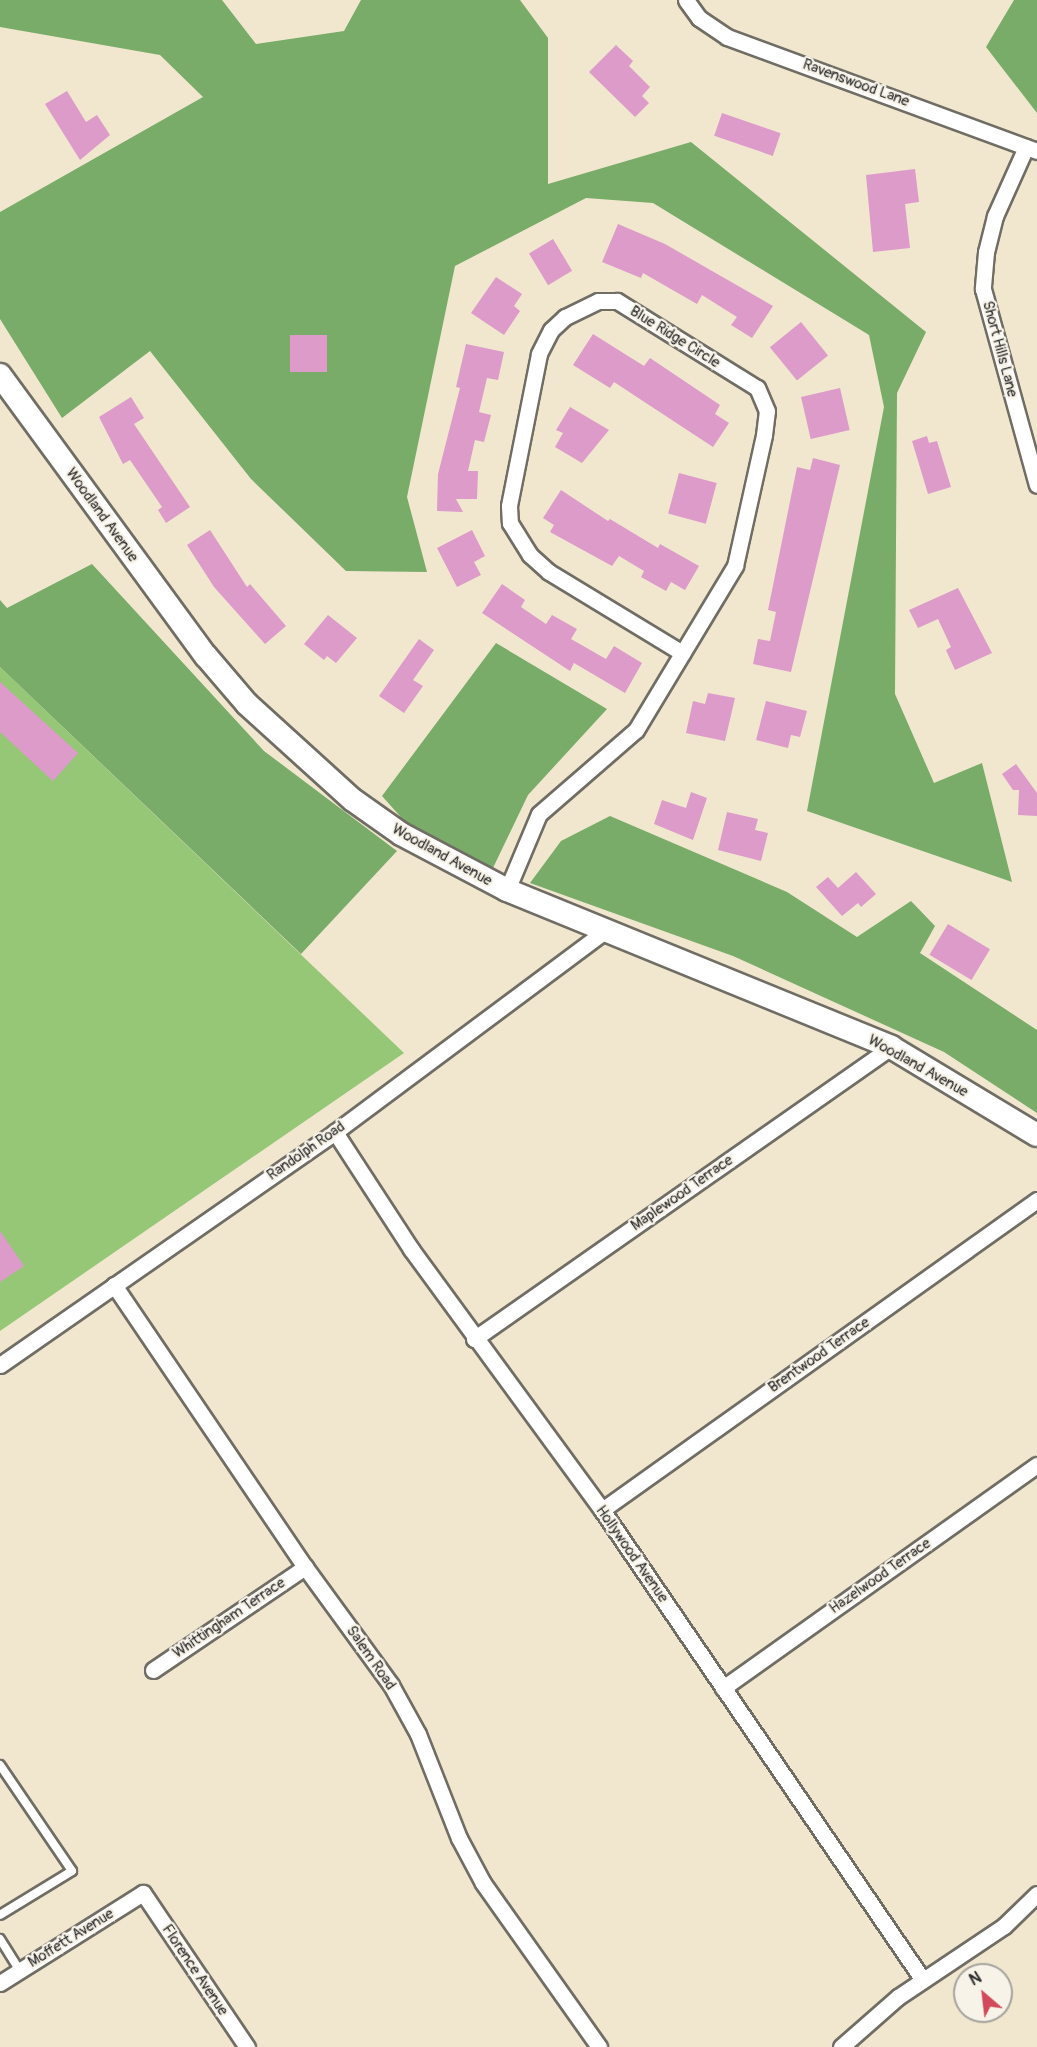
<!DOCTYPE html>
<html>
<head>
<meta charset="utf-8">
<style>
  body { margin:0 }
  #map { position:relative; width:1037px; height:2047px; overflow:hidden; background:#f1e7cf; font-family:Pangolin,sans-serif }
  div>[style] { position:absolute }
  .green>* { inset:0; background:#96c777 }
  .forest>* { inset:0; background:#78ac68 }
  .building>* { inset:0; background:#dc9bc9; transform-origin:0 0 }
  .roads { filter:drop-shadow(2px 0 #706d64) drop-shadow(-2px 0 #706d64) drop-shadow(0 2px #706d64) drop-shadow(0 -2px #706d64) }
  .lane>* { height:8px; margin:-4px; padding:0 4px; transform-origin:4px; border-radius:4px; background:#fff }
  .street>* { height:15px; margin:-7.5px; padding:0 7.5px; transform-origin:7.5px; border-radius:7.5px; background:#fff }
  .secondary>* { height:22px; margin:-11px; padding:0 11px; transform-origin:11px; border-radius:11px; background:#fff }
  span { translate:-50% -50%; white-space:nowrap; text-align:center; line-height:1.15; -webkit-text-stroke:4.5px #f7f3e8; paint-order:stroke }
  .street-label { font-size:15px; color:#2b2b2b }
  .north { position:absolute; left:953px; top:1963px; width:60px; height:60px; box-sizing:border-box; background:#f7f3e8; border:2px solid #a5a39c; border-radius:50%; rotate:332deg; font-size:16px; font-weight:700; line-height:24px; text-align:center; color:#2b2b2b }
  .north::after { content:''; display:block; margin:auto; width:21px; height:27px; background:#d1495b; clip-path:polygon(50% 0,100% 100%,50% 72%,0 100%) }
</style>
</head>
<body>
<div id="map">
  <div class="green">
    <i style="clip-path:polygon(0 667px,404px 1053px,0 1331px)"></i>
  </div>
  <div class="forest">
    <i style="clip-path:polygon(0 0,222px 0,256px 44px,344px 31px,361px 0,520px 0,548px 38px,548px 184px,691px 142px,926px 332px,897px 393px,895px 694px,934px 783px,982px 763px,1012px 882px,807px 811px,884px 407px,869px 335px,653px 203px,586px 198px,455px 266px,407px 497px,427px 572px,346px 571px,251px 479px,150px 351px,62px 418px,0 319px,0 212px,203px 97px,160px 55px,0 27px)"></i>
    <i style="clip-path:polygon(1014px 0,1037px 0,1037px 113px,986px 47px)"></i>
    <i style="clip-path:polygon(92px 564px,264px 751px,397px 851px,301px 954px,0 667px,0 600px,7px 608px)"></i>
    <i style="clip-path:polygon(496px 643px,607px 709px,528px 795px,492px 870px,407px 824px,382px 796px)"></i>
    <i style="clip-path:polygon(610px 816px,787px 892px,857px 937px,911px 901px,935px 926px,920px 953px,1037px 1030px,1037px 1113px,944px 1052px,733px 956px,530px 883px,561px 841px)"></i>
  </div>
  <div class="building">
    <i style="clip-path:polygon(616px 45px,633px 61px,629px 66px,650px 87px,642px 96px,649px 103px,635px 117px,589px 72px)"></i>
    <i style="clip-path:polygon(67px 91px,86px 122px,97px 115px,110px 135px,80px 160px,45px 104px)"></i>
    <i style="left:722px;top:113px;width:62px;height:24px;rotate:19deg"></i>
    <i style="clip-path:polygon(915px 169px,919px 202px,905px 204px,910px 248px,873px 252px,866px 175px)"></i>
    <i style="clip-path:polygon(618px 224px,665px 244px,773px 306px,752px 338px,731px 325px,737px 317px,702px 295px,697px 304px,643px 273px,641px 278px,602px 262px)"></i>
    <i style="left:553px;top:239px;width:37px;height:28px;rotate:59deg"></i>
    <i style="clip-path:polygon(496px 277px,522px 294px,514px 306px,520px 311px,504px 335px,471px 313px)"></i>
    <i style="left:801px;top:322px;width:43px;height:40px;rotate:51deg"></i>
    <i style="clip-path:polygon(593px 334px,644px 366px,650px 358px,720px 405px,715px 414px,729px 423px,713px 447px,614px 382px,610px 388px,573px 365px)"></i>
    <i style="left:290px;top:335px;width:37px;height:37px"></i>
    <i style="clip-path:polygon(466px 344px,504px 352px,498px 380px,487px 378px,479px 412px,491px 415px,484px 442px,475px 440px,468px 471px,478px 471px,477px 499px,456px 499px,463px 512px,437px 511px,438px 474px,460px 388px,456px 387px)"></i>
    <i style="left:840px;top:388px;width:43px;height:40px;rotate:77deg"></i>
    <i style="clip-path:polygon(131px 397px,144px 418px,134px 424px,190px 507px,166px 523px,158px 510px,162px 507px,130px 460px,123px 464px,99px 417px)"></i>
    <i style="clip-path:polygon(570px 407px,609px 430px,582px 463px,555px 447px,563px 433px,556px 430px)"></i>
    <i style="clip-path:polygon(927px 436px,929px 443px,937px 441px,951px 487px,928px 494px,912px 441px)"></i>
    <i style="clip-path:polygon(813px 458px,840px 465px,791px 672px,753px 664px,758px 639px,770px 641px,776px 612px,768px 610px,797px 467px,810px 470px)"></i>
    <i style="left:679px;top:473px;width:39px;height:42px;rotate:15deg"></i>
    <i style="clip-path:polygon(561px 490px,608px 521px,610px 519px,658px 548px,660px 544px,699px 566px,685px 590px,671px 582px,666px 591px,641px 577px,644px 571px,619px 556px,612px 566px,550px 532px,554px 525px,543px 518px)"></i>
    <i style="clip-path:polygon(210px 530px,247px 587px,250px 584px,286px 626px,265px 644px,214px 587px,187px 545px)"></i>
    <i style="clip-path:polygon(472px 530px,485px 556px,474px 562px,481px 575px,457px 587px,437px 548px)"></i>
    <i style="clip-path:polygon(502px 584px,525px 600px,521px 607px,546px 624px,552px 615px,577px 629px,571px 639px,606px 659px,614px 646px,642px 663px,625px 693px,574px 663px,570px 671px,482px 613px)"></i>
    <i style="clip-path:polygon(958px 588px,992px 653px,955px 670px,946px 650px,951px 647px,938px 619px,918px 628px,909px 610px)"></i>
    <i style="clip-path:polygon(328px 615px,357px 638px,336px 663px,327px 656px,324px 660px,304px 644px)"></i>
    <i style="clip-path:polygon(419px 639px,434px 650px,413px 680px,423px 686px,404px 713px,379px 696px)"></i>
    <i style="clip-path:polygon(0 682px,78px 753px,53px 781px,0 732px)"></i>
    <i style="clip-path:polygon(708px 693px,735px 698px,725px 741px,686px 733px,693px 701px,705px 704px)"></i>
    <i style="clip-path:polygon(766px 701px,807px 711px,800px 737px,791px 735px,788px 748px,756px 740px)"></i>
    <i style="clip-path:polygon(1016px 764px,1037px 793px,1037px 816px,1018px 815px,1019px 790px,1013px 790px,1002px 774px)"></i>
    <i style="clip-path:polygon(691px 792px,707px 798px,693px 840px,654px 824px,662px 800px,686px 808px)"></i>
    <i style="clip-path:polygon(727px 812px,758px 819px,755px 830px,768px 833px,761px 861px,718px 850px)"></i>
    <i style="clip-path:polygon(856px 872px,876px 894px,861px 907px,858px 903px,842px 916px,816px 887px,828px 877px,838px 888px)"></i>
    <i style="left:948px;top:924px;width:49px;height:36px;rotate:31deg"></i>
    <i style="clip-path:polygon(0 1231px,24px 1266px,0 1282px)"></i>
  </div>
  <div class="roads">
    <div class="lane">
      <i style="left:0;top:1765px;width:128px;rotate:55.8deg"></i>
      <i style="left:72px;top:1871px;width:84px;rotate:148.6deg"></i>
      <i style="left:0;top:1939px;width:38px;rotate:58deg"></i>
    </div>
    <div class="street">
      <i style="left:686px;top:0;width:22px;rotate:54deg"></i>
      <i style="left:699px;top:18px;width:34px;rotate:34deg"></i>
      <i style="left:727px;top:37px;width:330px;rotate:20.2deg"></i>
      <i style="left:1026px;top:147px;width:76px;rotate:114.2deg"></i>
      <i style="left:995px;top:216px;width:37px;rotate:104deg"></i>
      <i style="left:986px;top:252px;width:37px;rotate:95deg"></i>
      <i style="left:983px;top:289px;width:203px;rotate:74.6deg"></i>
      <i style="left:507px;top:890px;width:82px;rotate:-67.2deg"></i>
      <i style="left:539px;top:814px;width:128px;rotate:-40.9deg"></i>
      <i style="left:636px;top:730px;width:192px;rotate:-58.9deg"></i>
      <i style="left:735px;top:566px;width:134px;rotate:-77.5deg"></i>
      <i style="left:764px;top:435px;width:24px;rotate:-83deg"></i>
      <i style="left:767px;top:411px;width:25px;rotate:-113deg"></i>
      <i style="left:757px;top:388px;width:165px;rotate:-148.1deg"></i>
      <i style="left:617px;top:301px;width:19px;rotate:180deg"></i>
      <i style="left:598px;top:301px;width:37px;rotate:154deg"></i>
      <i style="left:565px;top:317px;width:19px;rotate:137deg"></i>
      <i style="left:551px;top:330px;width:27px;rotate:117deg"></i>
      <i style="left:539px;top:354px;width:155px;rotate:101.2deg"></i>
      <i style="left:509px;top:506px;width:17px;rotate:87deg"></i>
      <i style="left:510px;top:523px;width:38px;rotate:58deg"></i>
      <i style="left:530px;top:555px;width:25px;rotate:42deg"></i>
      <i style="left:549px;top:572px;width:156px;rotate:31.3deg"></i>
      <i style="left:335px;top:1132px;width:140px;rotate:57deg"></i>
      <i style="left:411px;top:1249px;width:323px;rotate:53.8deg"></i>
      <i style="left:602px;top:1510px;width:569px;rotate:55.67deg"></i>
      <i style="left:114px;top:1285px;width:341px;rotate:55.9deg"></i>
      <i style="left:305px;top:1567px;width:146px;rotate:53.9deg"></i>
      <i style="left:391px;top:1685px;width:56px;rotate:61.1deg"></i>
      <i style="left:418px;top:1734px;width:112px;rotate:68.5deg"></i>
      <i style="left:459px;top:1838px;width:51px;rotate:61.9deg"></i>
      <i style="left:483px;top:1883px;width:201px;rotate:54.7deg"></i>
      <i style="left:474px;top:1339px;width:509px;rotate:-35deg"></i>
      <i style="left:0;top:1365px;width:408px;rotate:-34.8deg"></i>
      <i style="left:335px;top:1132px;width:339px;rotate:-36.7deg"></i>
      <i style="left:602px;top:1510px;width:534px;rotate:-35.48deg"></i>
      <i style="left:153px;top:1670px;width:184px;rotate:-34.1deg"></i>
      <i style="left:723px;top:1688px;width:385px;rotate:-35.4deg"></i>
      <i style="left:0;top:1983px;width:169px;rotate:-32.2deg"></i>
      <i style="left:143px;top:1893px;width:186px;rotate:56deg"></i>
      <i style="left:841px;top:2047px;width:76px;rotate:-41.3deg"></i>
      <i style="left:898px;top:1997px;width:128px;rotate:-33.8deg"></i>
      <i style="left:1004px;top:1926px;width:46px;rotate:-44.1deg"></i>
    </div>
    <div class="secondary">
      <i style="left:0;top:375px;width:348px;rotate:53.8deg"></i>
      <i style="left:206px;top:656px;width:63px;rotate:49.5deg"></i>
      <i style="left:247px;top:704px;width:143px;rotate:42.2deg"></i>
      <i style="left:353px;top:800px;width:59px;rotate:35.3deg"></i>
      <i style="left:401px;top:834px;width:120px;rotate:27.8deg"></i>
      <i style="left:507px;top:890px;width:415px;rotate:22.2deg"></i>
      <i style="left:891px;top:1047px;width:170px;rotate:31.1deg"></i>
    </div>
  </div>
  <div class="street-label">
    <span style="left:856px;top:83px;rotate:20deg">Ravenswood Lane</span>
    <span style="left:675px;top:337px;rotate:32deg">Blue Ridge Circle</span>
    <span style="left:1000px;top:349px;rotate:75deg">Short Hills Lane</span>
    <span style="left:102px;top:515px;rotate:54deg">Woodland Avenue</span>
    <span style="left:442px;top:855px;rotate:29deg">Woodland Avenue</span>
    <span style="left:918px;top:1066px;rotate:29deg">Woodland Avenue</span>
    <span style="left:306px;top:1151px;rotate:-35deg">Randolph Road</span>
    <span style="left:682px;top:1193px;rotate:-35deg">Maplewood Terrace</span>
    <span style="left:819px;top:1355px;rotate:-35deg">Brentwood Terrace</span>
    <span style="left:632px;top:1554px;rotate:55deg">Hollywood Avenue</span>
    <span style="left:880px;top:1576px;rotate:-35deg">Hazelwood Terrace</span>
    <span style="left:229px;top:1618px;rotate:-34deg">Whittingham Terrace</span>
    <span style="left:371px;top:1658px;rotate:55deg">Salem Road</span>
    <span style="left:71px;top:1938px;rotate:-32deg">Moffett Avenue</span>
    <span style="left:195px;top:1970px;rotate:56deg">Florence Avenue</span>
  </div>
  <div class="north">N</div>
</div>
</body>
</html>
